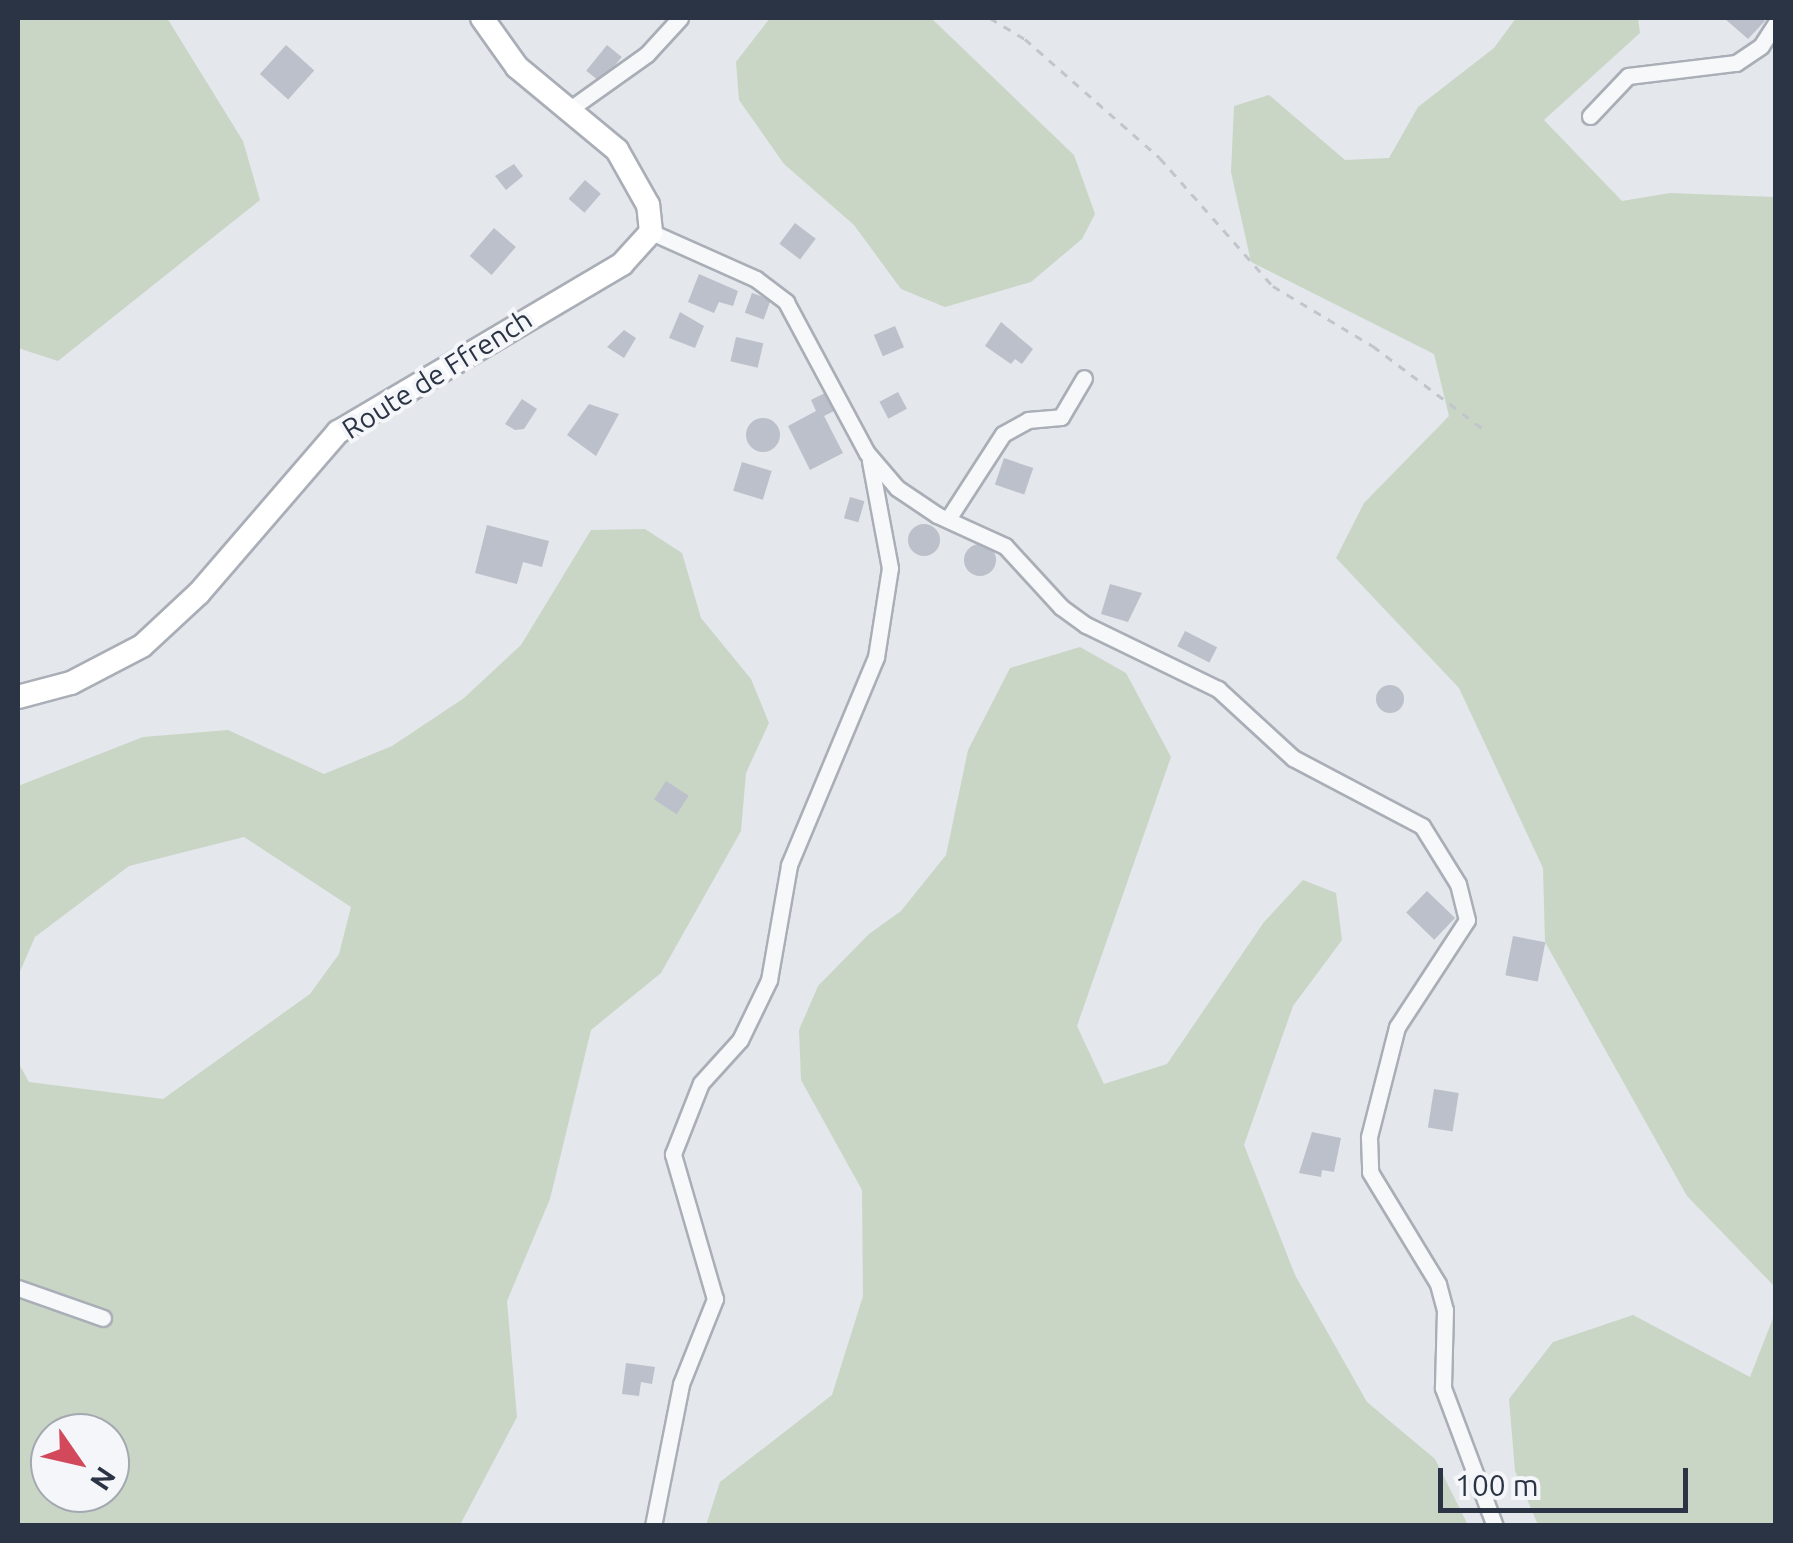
<!DOCTYPE html>
<html>
<head>
<meta charset="utf-8">
<style>
  body { margin:0 }
  #map { position:relative; width:1793px; height:1543px; overflow:hidden; background:#e4e7ec; font-family:Ubuntu,sans-serif }
  div>[style] { position:absolute }
  .green>* { inset:0; background:#c9d6c5 }
  .building>* { inset:0; background:#bbc0ca; transform-origin:0 0 }
  .round { border-radius:50% }
  .path>* { height:2.5px; margin-top:-1.25px; transform-origin:0; background:repeating-linear-gradient(90deg,#c2c5cb 0 8px,transparent 0 16px) }
  .roads { filter:drop-shadow(2px 0 #a9aeb7) drop-shadow(-2px 0 #a9aeb7) drop-shadow(0 2px #a9aeb7) drop-shadow(0 -2px #a9aeb7) }
  .street>* { height:15px; margin:-7.5px; padding:0 7.5px; transform-origin:7.5px; border-radius:7.5px; background:#f7f8fa }
  .secondary>* { height:22px; margin:-11px; padding:0 11px; transform-origin:11px; border-radius:11px; background:#fff }
  span { translate:-50% -50%; white-space:nowrap; text-align:center; line-height:1.15; -webkit-text-stroke:8px #f4f6f9; paint-order:stroke }
  .street-label { font-size:28px; color:#2b3445 }
  .frame { position:absolute; inset:0; border:20px solid #2b3445; pointer-events:none }
  .north { position:absolute; left:30px; top:1413px; width:100px; height:100px; box-sizing:border-box; background:#f4f6f9; border:2px solid #a4a8b1; border-radius:50%; rotate:124deg; font-size:28px; font-weight:700; line-height:40px; text-align:center; color:#2b3445 }
  .north::after { content:''; display:block; margin:auto; width:35px; height:45px; background:#d1495b; clip-path:polygon(50% 0,100% 100%,50% 72%,0 100%) }
  .scale { position:absolute; left:1438px; top:1468px; width:250px; height:45px; box-sizing:border-box; border:5px solid #2b3445; border-top:0; padding-left:12px; font-size:30px; line-height:35px; white-space:nowrap; color:#2b3445; -webkit-text-stroke:8px #f4f6f9; paint-order:stroke }
</style>
</head>
<body>
<div id="map">
  <div class="green">
    <i style="clip-path:polygon(18px 18px,167px 18px,243px 141px,260px 200px,58px 361px,18px 348px)"></i>
    <i style="clip-path:polygon(770px 18px,931px 18px,1074px 155px,1095px 214px,1082px 239px,1031px 282px,945px 307px,901px 289px,854px 225px,784px 164px,739px 100px,736px 62px)"></i>
    <i style="clip-path:polygon(1516px 18px,1638px 18px,1640px 33px,1544px 120px,1622px 201px,1670px 193px,1775px 197px,1775px 1287px,1687px 1196px,1545px 942px,1543px 868px,1459px 688px,1336px 558px,1364px 503px,1449px 416px,1434px 354px,1251px 262px,1231px 172px,1234px 106px,1269px 95px,1345px 160px,1389px 158px,1418px 107px,1494px 48px)"></i>
    <i style="clip-path:polygon(evenodd,645px 529px,682px 553px,701px 618px,751px 679px,769px 723px,746px 773px,741px 831px,661px 973px,591px 1030px,550px 1199px,507px 1301px,517px 1417px,460px 1525px,18px 1525px,18px 1062px,29px 1082px,163px 1099px,310px 994px,339px 954px,351px 907px,244px 837px,129px 866px,35px 937px,18px 976px,18px 786px,143px 737px,228px 730px,324px 774px,392px 746px,464px 698px,521px 645px,591px 530px,645px 529px,50px 1433px,110px 1433px,110px 1493px,50px 1493px,50px 1433px)"></i>
    <i style="clip-path:polygon(1080px 647px,1126px 673px,1171px 757px,1077px 1026px,1104px 1084px,1167px 1064px,1264px 922px,1303px 880px,1336px 893px,1342px 940px,1293px 1006px,1244px 1145px,1295px 1275px,1367px 1402px,1435px 1459px,1468px 1525px,706px 1525px,720px 1482px,832px 1395px,863px 1296px,862px 1190px,801px 1080px,799px 1030px,818px 986px,869px 934px,901px 911px,946px 855px,968px 750px,1010px 668px)"></i>
    <i style="clip-path:polygon(1775px 1313px,1775px 1525px,1538px 1525px,1515px 1471px,1509px 1399px,1553px 1342px,1633px 1315px,1750px 1377px)"></i>
  </div>
  <div class="building">
    <i style="clip-path:polygon(1724px 18px,1761px 18px,1765px 21px,1748px 39px)"></i>
    <i style="left:286px;top:45px;width:38px;height:39px;rotate:42deg"></i>
    <i style="left:607px;top:45px;width:19px;height:33px;rotate:39deg"></i>
    <i style="clip-path:polygon(514px 164px,523px 176px,506px 190px,495px 176px)"></i>
    <i style="left:585px;top:180px;width:21px;height:25px;rotate:41deg"></i>
    <i style="left:795px;top:223px;width:26px;height:26px;rotate:37deg"></i>
    <i style="left:494px;top:228px;width:29px;height:37px;rotate:41deg"></i>
    <i style="clip-path:polygon(699px 274px,738px 291px,733px 306px,719px 302px,714px 313px,688px 302px)"></i>
    <i style="left:752px;top:293px;width:20px;height:21px;rotate:20deg"></i>
    <i style="clip-path:polygon(680px 312px,704px 326px,695px 348px,669px 338px)"></i>
    <i style="clip-path:polygon(1001px 322px,1033px 349px,1022px 364px,1015px 359px,1011px 364px,985px 346px)"></i>
    <i style="left:895px;top:326px;width:23px;height:23px;rotate:67deg"></i>
    <i style="clip-path:polygon(624px 330px,636px 338px,624px 358px,607px 347px)"></i>
    <i style="left:736px;top:337px;width:28px;height:25px;rotate:13deg"></i>
    <i style="clip-path:polygon(827px 392px,836px 410px,824px 416px,843px 453px,810px 470px,788px 426px,816px 411px,811px 400px)"></i>
    <i style="left:898px;top:392px;width:19px;height:21px;rotate:62deg"></i>
    <i style="clip-path:polygon(522px 399px,537px 409px,524px 429px,515px 430px,505px 424px)"></i>
    <i style="clip-path:polygon(589px 404px,619px 414px,596px 456px,567px 435px)"></i>
    <i class="round" style="left:746px;top:418px;width:34px;height:34px"></i>
    <i style="left:1004px;top:458px;width:31px;height:28px;rotate:19deg"></i>
    <i style="left:742px;top:462px;width:31px;height:30px;rotate:17deg"></i>
    <i style="left:850px;top:497px;width:15px;height:22px;rotate:16deg"></i>
    <i class="round" style="left:908px;top:524px;width:32px;height:32px"></i>
    <i style="clip-path:polygon(487px 525px,549px 541px,542px 567px,523px 562px,517px 584px,475px 573px)"></i>
    <i class="round" style="left:964px;top:544px;width:32px;height:32px"></i>
    <i style="clip-path:polygon(1110px 584px,1142px 593px,1128px 622px,1101px 614px)"></i>
    <i style="left:1185px;top:631px;width:36px;height:17px;rotate:27deg"></i>
    <i class="round" style="left:1376px;top:685px;width:28px;height:28px"></i>
    <i style="left:666px;top:781px;width:27px;height:22px;rotate:33deg"></i>
    <i style="left:1427px;top:891px;width:39px;height:30px;rotate:44deg"></i>
    <i style="left:1513px;top:936px;width:33px;height:40px;rotate:11deg"></i>
    <i style="left:1434px;top:1089px;width:25px;height:39px;rotate:9deg"></i>
    <i style="clip-path:polygon(1312px 1132px,1341px 1138px,1334px 1172px,1322px 1170px,1321px 1177px,1299px 1173px)"></i>
    <i style="clip-path:polygon(626px 1363px,655px 1367px,652px 1384px,641px 1382px,639px 1396px,622px 1394px)"></i>
  </div>
  <div class="path">
    <i style="left:990px;top:18px;width:41px;rotate:31deg"></i>
    <i style="left:1025px;top:39px;width:180px;rotate:41.4deg"></i>
    <i style="left:1160px;top:158px;width:171px;rotate:48.6deg"></i>
    <i style="left:1273px;top:286px;width:117px;rotate:31deg"></i>
    <i style="left:1373px;top:346px;width:141px;rotate:37deg"></i>
  </div>
  <div class="roads">
    <div class="street">
      <i style="left:570px;top:109px;width:95px;rotate:-35.5deg"></i>
      <i style="left:647px;top:54px;width:49px;rotate:-47.5deg"></i>
      <i style="left:1590px;top:116px;width:55px;rotate:-46.5deg"></i>
      <i style="left:1628px;top:76px;width:109px;rotate:-6.9deg"></i>
      <i style="left:1736px;top:63px;width:30px;rotate:-34deg"></i>
      <i style="left:1761px;top:46px;width:27px;rotate:-57deg"></i>
      <i style="left:651px;top:232px;width:115px;rotate:24.1deg"></i>
      <i style="left:756px;top:279px;width:38px;rotate:37deg"></i>
      <i style="left:786px;top:302px;width:171px;rotate:61.8deg"></i>
      <i style="left:867px;top:453px;width:46px;rotate:49.4deg"></i>
      <i style="left:897px;top:488px;width:48px;rotate:34deg"></i>
      <i style="left:937px;top:515px;width:75px;rotate:24.5deg"></i>
      <i style="left:1005px;top:546px;width:83px;rotate:47.4deg"></i>
      <i style="left:1061px;top:607px;width:31px;rotate:36deg"></i>
      <i style="left:1086px;top:625px;width:147px;rotate:25.9deg"></i>
      <i style="left:1218px;top:689px;width:102px;rotate:42.6deg"></i>
      <i style="left:1293px;top:758px;width:146px;rotate:27.8deg"></i>
      <i style="left:1422px;top:826px;width:68px;rotate:58.2deg"></i>
      <i style="left:1458px;top:884px;width:37px;rotate:76deg"></i>
      <i style="left:1467px;top:920px;width:128px;rotate:123.2deg"></i>
      <i style="left:1397px;top:1027px;width:114px;rotate:104.3deg"></i>
      <i style="left:1369px;top:1137px;width:35px;rotate:88deg"></i>
      <i style="left:1370px;top:1172px;width:131px;rotate:58.7deg"></i>
      <i style="left:1438px;top:1284px;width:27px;rotate:75deg"></i>
      <i style="left:1445px;top:1310px;width:78px;rotate:91.5deg"></i>
      <i style="left:1443px;top:1388px;width:147px;rotate:69.4deg"></i>
      <i style="left:948px;top:519px;width:101px;rotate:-57.1deg"></i>
      <i style="left:1003px;top:434px;width:29px;rotate:-29deg"></i>
      <i style="left:1028px;top:420px;width:33px;rotate:-5deg"></i>
      <i style="left:1061px;top:417px;width:45px;rotate:-59.5deg"></i>
      <i style="left:18px;top:1288px;width:90px;rotate:19.4deg"></i>
      <i style="left:653px;top:1526px;width:145px;rotate:-78.8deg"></i>
      <i style="left:681px;top:1384px;width:92px;rotate:-68.2deg"></i>
      <i style="left:715px;top:1299px;width:151px;rotate:-106.2deg"></i>
      <i style="left:673px;top:1154px;width:76px;rotate:-68.5deg"></i>
      <i style="left:701px;top:1083px;width:58px;rotate:-47.8deg"></i>
      <i style="left:740px;top:1040px;width:67px;rotate:-64.2deg"></i>
      <i style="left:769px;top:980px;width:117px;rotate:-80.1deg"></i>
      <i style="left:789px;top:865px;width:225px;rotate:-67.3deg"></i>
      <i style="left:876px;top:657px;width:90px;rotate:-81.1deg"></i>
      <i style="left:890px;top:568px;width:109px;rotate:-100.6deg"></i>
    </div>
    <div class="secondary">
      <i style="left:18px;top:697px;width:55px;rotate:-14.8deg"></i>
      <i style="left:71px;top:683px;width:80px;rotate:-27.5deg"></i>
      <i style="left:142px;top:646px;width:78px;rotate:-42.9deg"></i>
      <i style="left:199px;top:593px;width:213px;rotate:-49.2deg"></i>
      <i style="left:338px;top:432px;width:330px;rotate:-30.6deg"></i>
      <i style="left:622px;top:264px;width:43px;rotate:-47.8deg"></i>
      <i style="left:651px;top:232px;width:27px;rotate:-96deg"></i>
      <i style="left:648px;top:205px;width:63px;rotate:-119.4deg"></i>
      <i style="left:617px;top:150px;width:130px;rotate:-140.3deg"></i>
      <i style="left:517px;top:67px;width:60px;rotate:-125.5deg"></i>
    </div>
  </div>
  <div class="street-label">
    <span style="left:437px;top:374px;rotate:-32deg">Route de Ffrench</span>
  </div>
  <div class="frame"></div>
  <div class="north">N</div>
  <div class="scale">100 m</div>
</div>
</body>
</html>
